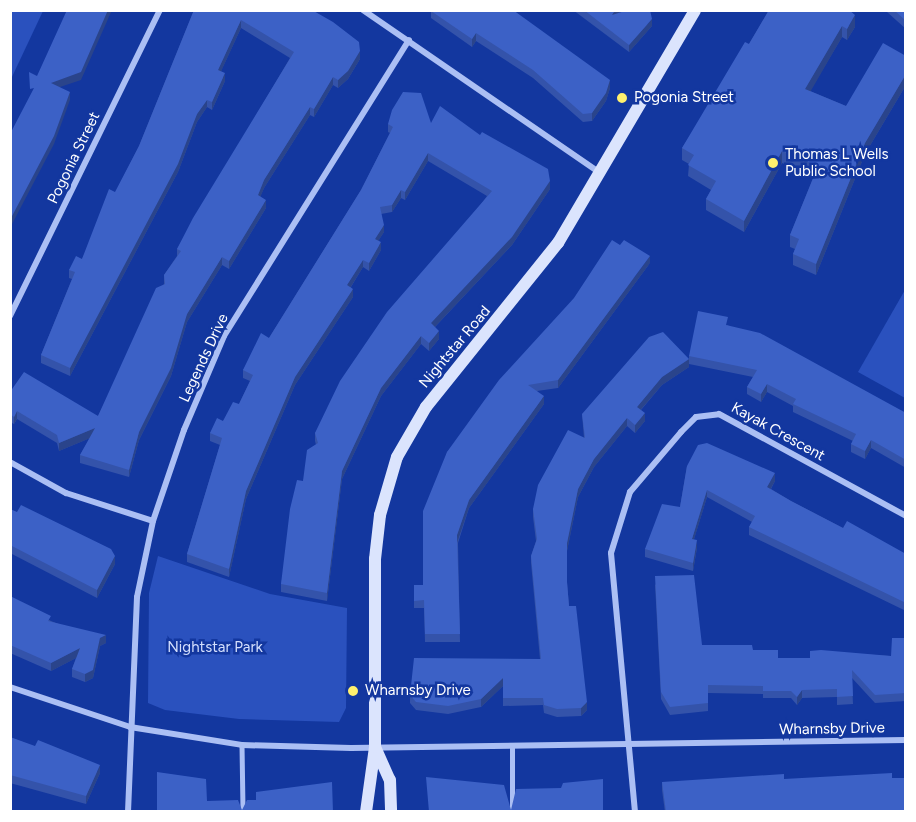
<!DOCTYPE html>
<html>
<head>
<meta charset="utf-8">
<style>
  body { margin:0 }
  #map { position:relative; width:916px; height:822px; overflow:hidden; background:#13379f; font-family:Figtree,sans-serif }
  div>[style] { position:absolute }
  .green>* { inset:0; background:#2a51be }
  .lane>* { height:4.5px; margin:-2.25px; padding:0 2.25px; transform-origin:2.25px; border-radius:2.25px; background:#abbff4 }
  .street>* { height:6px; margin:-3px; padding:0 3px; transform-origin:3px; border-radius:3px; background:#abbff4 }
  .secondary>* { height:12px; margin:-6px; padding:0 6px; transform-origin:6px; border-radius:6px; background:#dbe4fd }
  .wall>* { inset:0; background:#3453aa }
  .shaded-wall>* { inset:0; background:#2a448b }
  .building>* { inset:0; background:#3c61c6 }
  .dots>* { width:16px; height:16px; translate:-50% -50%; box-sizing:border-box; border:3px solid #13379f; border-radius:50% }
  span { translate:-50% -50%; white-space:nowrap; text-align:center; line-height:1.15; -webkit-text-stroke:5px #13379f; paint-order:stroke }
  .poi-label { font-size:15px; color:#fff }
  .left { translate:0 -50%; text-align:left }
  .street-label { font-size:15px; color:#fff }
  .park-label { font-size:15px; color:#d4dffd }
  .frame { position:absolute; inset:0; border:12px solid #fff; pointer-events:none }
</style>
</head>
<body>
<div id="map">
  <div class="green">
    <i style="clip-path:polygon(11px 10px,43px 11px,11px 79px,10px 11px)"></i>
    <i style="clip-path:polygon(905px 290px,905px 398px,858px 372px)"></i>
    <i style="clip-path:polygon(158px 556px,270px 594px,347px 608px,346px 708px,339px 722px,239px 719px,165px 710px,148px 703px,149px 593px)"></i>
  </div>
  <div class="lane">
    <i style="left:242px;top:745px;width:67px;rotate:89.1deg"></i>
    <i style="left:512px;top:812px;width:66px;rotate:-90deg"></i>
  </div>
  <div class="street">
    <i style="left:363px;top:10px;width:286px;rotate:34.5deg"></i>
    <i style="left:10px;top:316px;width:341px;rotate:-63.9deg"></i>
    <i style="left:10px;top:462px;width:64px;rotate:29deg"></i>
    <i style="left:66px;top:493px;width:91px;rotate:17.8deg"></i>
    <i style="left:10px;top:687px;width:126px;rotate:18.4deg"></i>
    <i style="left:130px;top:727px;width:113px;rotate:9.1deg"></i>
    <i style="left:242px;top:745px;width:109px;rotate:1.6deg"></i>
    <i style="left:351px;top:748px;width:555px;rotate:-0.83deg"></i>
    <i style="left:128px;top:812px;width:215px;rotate:-87.6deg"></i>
    <i style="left:137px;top:597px;width:78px;rotate:-78.1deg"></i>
    <i style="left:153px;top:521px;width:96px;rotate:-71.2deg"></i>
    <i style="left:184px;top:430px;width:102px;rotate:-66.9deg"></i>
    <i style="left:224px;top:336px;width:349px;rotate:-58deg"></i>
    <i style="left:635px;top:812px;width:260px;rotate:-95.3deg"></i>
    <i style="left:611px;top:553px;width:64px;rotate:-72.7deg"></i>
    <i style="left:630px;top:492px;width:79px;rotate:-49.6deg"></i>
    <i style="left:681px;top:432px;width:21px;rotate:-45deg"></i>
    <i style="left:696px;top:417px;width:23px;rotate:-7deg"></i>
    <i style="left:719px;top:414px;width:213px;rotate:28.6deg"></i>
  </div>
  <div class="secondary">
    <i style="left:375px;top:747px;width:36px;rotate:66deg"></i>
    <i style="left:390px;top:780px;width:32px;rotate:88deg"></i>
    <i style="left:366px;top:812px;width:66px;rotate:-82.1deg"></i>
    <i style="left:375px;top:747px;width:188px;rotate:-90deg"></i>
    <i style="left:375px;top:559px;width:44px;rotate:-83.5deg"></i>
    <i style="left:380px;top:515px;width:60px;rotate:-73.7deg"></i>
    <i style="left:397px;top:457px;width:58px;rotate:-59.9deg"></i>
    <i style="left:426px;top:407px;width:211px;rotate:-51.2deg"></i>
    <i style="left:558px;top:243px;width:270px;rotate:-59.5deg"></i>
  </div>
  <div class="wall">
    <i style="clip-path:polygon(194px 10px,312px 10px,360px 59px,348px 79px,338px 88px,333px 85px,314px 117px,310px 115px,264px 188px,260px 197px,266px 208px,229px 269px,222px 265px,187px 322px,171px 376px,139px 440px,129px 477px,80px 463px,80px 455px,90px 438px,59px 451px,57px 443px,17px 419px,14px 424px,10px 422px,10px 392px,98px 416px,164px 284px,164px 275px,177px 256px,177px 249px,290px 58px,241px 28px,221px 71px,225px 81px,212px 110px,207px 107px,197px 122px,178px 172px,70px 376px,41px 363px,41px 355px,72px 279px,69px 278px,69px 270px,82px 259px,139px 146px)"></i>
    <i style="clip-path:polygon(573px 10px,621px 10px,619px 13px,652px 26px,629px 52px)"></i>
    <i style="clip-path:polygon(769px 10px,855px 27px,847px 40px,842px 37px,810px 91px,846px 106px,906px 56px,906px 85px,865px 154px,816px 275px,793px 265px,793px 254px,795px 249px,790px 247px,790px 235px,814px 176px,782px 163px,744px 232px,706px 210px,706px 199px,711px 190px,688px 176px,689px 164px,682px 160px,682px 148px,749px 44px)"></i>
    <i style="clip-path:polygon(887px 10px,906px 10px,906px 29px,887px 12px)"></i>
    <i style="clip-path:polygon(431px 11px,610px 88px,606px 101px,592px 121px,583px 122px,533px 78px,476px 41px,472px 47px,431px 18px)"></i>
    <i style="clip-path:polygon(431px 123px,550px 189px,512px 245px,435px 327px,439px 339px,429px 351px,421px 344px,381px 396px,342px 479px,327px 601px,281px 592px,281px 584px,303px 481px,316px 445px,315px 441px,315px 433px,487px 196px,428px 161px,405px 200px,401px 198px,392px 212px,381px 214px,384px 232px,378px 241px,381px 250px,369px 271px,363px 267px,351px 287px,353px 297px,295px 385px,246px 499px,229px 577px,187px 562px,187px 554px,220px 445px,210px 441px,210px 433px,223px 421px,239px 404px,250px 381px,243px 378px,243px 370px,269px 338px,361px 190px,390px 133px,388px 132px,388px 124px)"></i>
    <i style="clip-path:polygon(650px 263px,558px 388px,537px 391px,544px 404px,469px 508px,458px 543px,460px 642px,425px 642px,424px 608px,414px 608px,414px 585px,423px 585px,447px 452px)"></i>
    <i style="clip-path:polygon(727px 325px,906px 413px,906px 468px,871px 448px,865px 459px,851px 452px,851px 444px,853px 441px,793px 412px,793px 406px,767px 392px,761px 402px,747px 394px,747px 387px,753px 377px,689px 364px,689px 367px,662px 385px,641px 410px,645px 421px,635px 433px,627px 426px,594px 467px,578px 497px,567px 551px,567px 582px,569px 606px,587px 710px,581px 716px,557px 717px,544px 713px,543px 705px,503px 706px,503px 686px,481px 707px,448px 714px,416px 710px,410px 703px,410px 695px,540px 659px,531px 563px,531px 556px,536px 541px,533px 517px,533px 509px,584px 438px,582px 414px,689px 359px,689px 356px)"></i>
    <i style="clip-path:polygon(687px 466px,775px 481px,771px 489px,791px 501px,843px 528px,906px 554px,906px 611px,749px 535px,749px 527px,752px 522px,707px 497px,694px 539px,697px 548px,693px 571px,645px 557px,645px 549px,680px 507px)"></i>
    <i style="clip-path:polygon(10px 509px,115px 564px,97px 598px,10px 553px)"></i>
    <i style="clip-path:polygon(655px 584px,702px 645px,753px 650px,778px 658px,810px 658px,810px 651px,891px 656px,906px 638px,906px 701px,875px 703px,852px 678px,853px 704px,837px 705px,837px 697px,802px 698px,797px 705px,791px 698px,763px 698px,763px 694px,708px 693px,708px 711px,670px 715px,661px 699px)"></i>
    <i style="clip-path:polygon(10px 596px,51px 621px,106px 643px,100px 646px,93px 678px,85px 682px,72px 677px,72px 669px,76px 658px,51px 671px,10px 653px)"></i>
    <i style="clip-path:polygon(10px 737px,100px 773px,86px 804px,10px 783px)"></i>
    <i style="clip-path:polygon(892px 778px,906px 812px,665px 812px,662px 790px,662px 782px)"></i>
  </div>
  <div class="shaded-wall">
    <i style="clip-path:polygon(108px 10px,112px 10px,81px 80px,51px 90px,51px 83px)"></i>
    <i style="clip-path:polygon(615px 10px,621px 10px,612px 22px,612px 15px)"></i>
    <i style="clip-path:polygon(855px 15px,855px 27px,847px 40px,847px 29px)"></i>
    <i style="clip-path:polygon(652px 19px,652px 26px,629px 52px,629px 45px)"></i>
    <i style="clip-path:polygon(241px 20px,241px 28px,218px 78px,218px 70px)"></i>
    <i style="clip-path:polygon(842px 26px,842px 37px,805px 101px,805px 89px)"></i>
    <i style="clip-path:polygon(476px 33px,476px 41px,472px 47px,472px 39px)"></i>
    <i style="clip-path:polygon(360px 51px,360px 59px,348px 79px,338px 88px,338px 80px)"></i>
    <i style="clip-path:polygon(225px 73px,225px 81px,212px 110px,212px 102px)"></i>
    <i style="clip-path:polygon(906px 74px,906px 85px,865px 154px,816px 275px,816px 264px,865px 143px)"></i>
    <i style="clip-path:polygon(333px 77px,333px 85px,314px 117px,314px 109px)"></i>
    <i style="clip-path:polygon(610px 80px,610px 88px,606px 101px,592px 121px,592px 113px)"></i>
    <i style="clip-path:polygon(70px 92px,70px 100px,54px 144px,10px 228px,10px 220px)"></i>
    <i style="clip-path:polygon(207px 100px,207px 107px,197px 122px,178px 172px,70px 376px,70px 368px,197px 114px)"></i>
    <i style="clip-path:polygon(310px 107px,310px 115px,264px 188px,258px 203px,258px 195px,264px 180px)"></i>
    <i style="clip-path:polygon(782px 151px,782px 163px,744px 232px,744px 221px)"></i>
    <i style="clip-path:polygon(428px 153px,428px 161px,405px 200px,405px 192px)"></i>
    <i style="clip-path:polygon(550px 181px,550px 189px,512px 245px,431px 331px,431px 323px)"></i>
    <i style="clip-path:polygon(401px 190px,401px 198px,392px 212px,392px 205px)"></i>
    <i style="clip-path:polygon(266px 200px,266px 208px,229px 269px,229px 261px)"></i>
    <i style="clip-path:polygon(384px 225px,384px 232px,375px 246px,375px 239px)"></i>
    <i style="clip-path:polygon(381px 242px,381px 250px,369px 271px,369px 263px)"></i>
    <i style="clip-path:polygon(650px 256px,650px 263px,558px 388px,558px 380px)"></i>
    <i style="clip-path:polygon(222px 257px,222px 265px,187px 322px,171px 376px,139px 440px,129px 477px,129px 470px,139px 432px,187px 314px)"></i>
    <i style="clip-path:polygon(363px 260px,363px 267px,347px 293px,347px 285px)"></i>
    <i style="clip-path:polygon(353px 289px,353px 297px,295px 385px,246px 499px,229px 577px,229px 569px,246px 491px,295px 377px)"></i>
    <i style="clip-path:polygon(439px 331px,439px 339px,429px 351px,429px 343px)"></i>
    <i style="clip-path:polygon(421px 336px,421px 344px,381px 396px,342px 479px,327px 601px,327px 593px,342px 471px,381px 388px)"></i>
    <i style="clip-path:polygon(689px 359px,689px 367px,662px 385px,637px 414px,637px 407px,662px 377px)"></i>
    <i style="clip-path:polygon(767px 384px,767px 392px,761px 402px,761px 394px)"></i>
    <i style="clip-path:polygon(544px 396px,544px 404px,469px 508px,457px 543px,457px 535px,469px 500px)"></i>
    <i style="clip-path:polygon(17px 411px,17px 419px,14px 424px,14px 417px)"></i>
    <i style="clip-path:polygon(645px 413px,645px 421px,635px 433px,635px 425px)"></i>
    <i style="clip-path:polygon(627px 418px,627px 426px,594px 467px,578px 497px,567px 551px,567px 543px,578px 489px,594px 459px)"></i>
    <i style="clip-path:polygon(95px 428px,95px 436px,59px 451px,59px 443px)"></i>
    <i style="clip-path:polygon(871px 440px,871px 448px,865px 459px,865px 451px)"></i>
    <i style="clip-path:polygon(775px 473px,775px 481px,767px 495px,767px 487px)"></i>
    <i style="clip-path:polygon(707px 490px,707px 497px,692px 546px,692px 539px)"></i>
    <i style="clip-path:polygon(697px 540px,697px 548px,693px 571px,693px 563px)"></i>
    <i style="clip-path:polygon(115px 556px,115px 564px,97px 598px,97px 590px)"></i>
    <i style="clip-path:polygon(106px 635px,106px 643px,100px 646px,93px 678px,85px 682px,85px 674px,100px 638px)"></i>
    <i style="clip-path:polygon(80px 648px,80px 656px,51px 671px,51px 663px)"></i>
    <i style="clip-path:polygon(503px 678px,503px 686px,481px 707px,481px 699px)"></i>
    <i style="clip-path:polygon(802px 690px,802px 698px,797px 705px,797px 697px)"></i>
    <i style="clip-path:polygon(587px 702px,587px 710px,581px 716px,581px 708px)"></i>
    <i style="clip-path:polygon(100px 765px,100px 773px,86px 804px,86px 796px)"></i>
  </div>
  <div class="building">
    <i style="clip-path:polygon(67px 10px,108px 10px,81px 72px,51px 83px,70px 92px,54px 136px,10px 220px,10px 134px,34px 88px,30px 89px,29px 72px,37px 76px)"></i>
    <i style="clip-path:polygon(194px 10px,312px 10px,333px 22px,359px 42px,360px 51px,348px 71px,338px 80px,333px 77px,314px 109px,310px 107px,264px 180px,258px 195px,266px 200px,229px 261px,222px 257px,187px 314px,171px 368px,139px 432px,129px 470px,80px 455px,95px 428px,59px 443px,57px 435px,17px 411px,14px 417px,10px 414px,10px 392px,24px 372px,98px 416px,156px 288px,165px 284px,164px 275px,181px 251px,177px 249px,193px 218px,294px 52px,241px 20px,218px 70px,225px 73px,212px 102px,207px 100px,197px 114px,178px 164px,70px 368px,41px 355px,75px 272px,69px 270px,76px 256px,82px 259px,109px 189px,115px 192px,139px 146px)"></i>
    <i style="clip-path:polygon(513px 10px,610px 80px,606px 93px,592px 113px,583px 114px,533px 70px,476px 33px,472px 39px,431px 11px)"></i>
    <i style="clip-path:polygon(584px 10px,615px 10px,612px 15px,628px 10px,650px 10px,652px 19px,629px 45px)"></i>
    <i style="clip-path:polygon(769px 10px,849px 10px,855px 15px,847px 29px,842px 26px,805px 89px,846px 106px,883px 43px,906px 56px,906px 74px,865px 143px,816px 264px,793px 254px,799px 239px,790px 235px,818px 166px,782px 151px,744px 221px,706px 199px,716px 181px,688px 165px,694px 155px,682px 148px,745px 42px,749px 44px)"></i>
    <i style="clip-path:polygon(894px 10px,906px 10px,906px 21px)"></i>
    <i style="clip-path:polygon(403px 92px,421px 93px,431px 123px,440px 106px,480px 135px,482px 132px,548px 169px,550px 181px,512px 237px,431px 323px,439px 331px,429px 343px,421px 336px,381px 388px,342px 471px,327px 593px,281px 584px,290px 509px,297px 480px,303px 481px,307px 450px,318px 443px,315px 433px,340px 381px,387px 312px,492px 191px,428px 153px,405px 192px,401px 190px,392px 205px,380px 207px,384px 225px,375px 239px,381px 242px,369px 263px,363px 260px,347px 285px,353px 289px,295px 377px,246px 491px,229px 569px,187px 554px,222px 438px,210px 433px,217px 418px,223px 421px,233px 402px,239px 404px,253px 375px,243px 370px,261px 333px,269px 338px,361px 190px,393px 127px,388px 124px,392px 110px)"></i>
    <i style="clip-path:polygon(612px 240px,620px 245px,624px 240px,650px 256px,558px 380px,528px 385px,544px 396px,469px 500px,457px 535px,460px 634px,425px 634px,424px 600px,414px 601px,414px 585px,423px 585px,423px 511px,447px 452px,499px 380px,574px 298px)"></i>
    <i style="clip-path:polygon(698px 311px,728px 317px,726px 325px,760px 333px,906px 413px,906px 460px,871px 440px,865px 451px,851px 444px,856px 434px,793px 404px,796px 399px,767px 384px,761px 394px,747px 387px,757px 370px,689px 356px)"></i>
    <i style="clip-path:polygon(663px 332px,689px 359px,662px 377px,637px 407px,645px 413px,635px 425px,627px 418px,594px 459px,578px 489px,567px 543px,567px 582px,569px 606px,576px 606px,587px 702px,581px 708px,557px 709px,544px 705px,543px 698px,503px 698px,503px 678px,481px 699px,448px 706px,416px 702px,410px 695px,414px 658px,541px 659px,531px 556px,537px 539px,533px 509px,538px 485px,568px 430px,585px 438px,582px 414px,649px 337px)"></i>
    <i style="clip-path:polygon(707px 443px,775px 473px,767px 487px,791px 501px,843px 528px,847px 521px,906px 554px,906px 603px,749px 527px,755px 516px,707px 490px,692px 539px,697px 540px,693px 563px,645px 549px,662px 504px,680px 507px,687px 466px,698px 445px)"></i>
    <i style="clip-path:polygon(21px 505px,111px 549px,115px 556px,97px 590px,10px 545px,10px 509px,17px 512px)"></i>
    <i style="clip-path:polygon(694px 575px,702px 645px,752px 645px,753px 650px,778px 650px,778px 658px,810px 658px,810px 651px,821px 650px,891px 656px,892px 638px,906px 638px,906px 693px,875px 695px,852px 670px,853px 696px,837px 697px,837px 689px,802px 690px,797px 697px,791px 691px,763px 691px,763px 686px,708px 685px,708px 703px,670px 707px,661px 692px,655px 576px)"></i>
    <i style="clip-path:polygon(10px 596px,51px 616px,48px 621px,106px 635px,100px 638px,93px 670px,85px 674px,72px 669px,80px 648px,51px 663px,10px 645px)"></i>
    <i style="clip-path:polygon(10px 737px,35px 746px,38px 740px,100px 765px,86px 796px,10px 775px)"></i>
    <i style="clip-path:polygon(157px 772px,206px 779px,207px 801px,238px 800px,242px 810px,247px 800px,256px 800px,256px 792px,332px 782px,333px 812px,157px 812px)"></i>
    <i style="clip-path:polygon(892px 773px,892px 778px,906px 778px,906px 812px,666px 812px,662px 782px,784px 774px,784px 779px)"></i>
    <i style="clip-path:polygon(426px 777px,504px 785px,511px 810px,516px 789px,561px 788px,563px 783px,603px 779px,603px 812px,429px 812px)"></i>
  </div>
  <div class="dots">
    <i style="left:622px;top:98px;background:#fff06e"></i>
    <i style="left:773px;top:163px;background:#fff06e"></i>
    <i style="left:353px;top:691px;background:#fff06e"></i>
  </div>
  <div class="poi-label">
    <span class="left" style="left:634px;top:98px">Pogonia Street</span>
    <span class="left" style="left:785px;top:163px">Thomas L Wells<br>Public School</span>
    <span class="left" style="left:365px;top:691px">Wharnsby Drive</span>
  </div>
  <div class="street-label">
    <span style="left:74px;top:158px;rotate:-64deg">Pogonia Street</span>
    <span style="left:455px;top:347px;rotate:-50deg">Nightstar Road</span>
    <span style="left:204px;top:358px;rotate:-65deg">Legends Drive</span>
    <span style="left:778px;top:432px;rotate:29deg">Kayak Crescent</span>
    <span style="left:832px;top:729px;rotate:-1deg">Wharnsby Drive</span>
  </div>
  <div class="park-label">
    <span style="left:215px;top:648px">Nightstar Park</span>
  </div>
  <div class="frame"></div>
</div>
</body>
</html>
